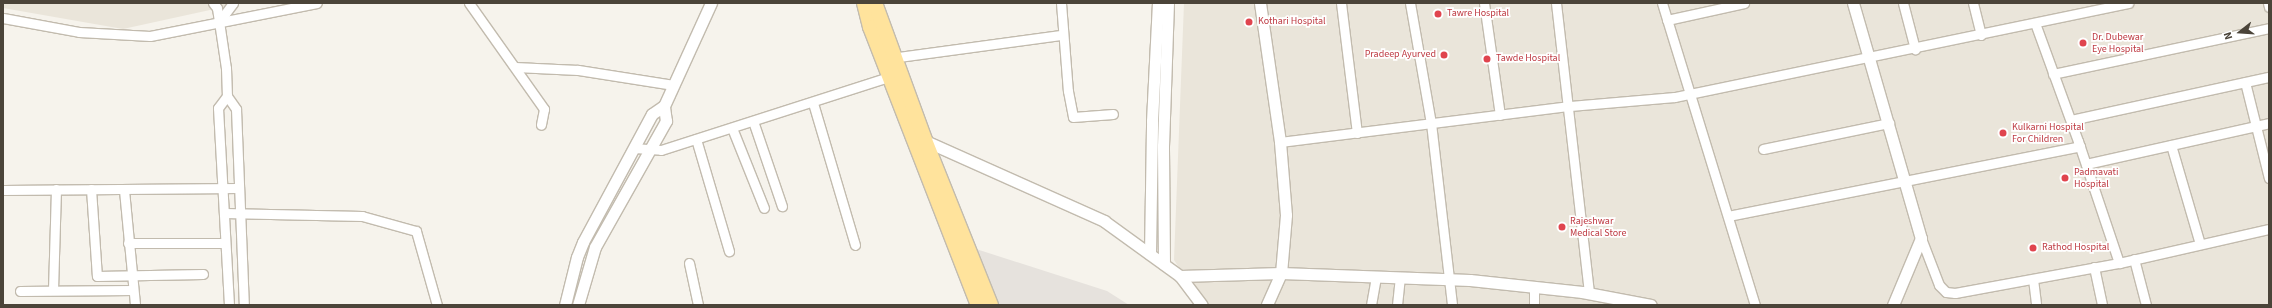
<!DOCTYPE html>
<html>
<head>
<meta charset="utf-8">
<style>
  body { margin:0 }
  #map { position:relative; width:2272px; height:308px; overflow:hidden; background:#f6f3ec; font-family:"Source Sans 3",sans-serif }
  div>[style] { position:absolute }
  .residential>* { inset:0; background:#eae5da }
  .industrial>* { inset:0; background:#e6e2dd }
  .roads { filter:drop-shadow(1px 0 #c2bbae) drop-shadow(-1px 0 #c2bbae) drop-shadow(0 1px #c2bbae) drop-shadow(0 -1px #c2bbae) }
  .minor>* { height:9px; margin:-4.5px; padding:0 4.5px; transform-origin:4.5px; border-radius:4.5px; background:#fff }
  .tertiary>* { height:11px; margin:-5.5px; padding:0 5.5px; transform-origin:5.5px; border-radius:5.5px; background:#fff }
  .primary>* { height:14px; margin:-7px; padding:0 7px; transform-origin:7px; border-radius:7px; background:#ffe39c }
  .dots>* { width:11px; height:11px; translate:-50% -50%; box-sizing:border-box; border:2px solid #fff; border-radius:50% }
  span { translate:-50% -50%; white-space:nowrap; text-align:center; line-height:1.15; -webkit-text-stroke:3.5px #fff; paint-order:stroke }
  .health-label { font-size:10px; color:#be3a42 }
  .left { translate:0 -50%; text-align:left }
  .right { translate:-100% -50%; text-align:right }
  .frame { position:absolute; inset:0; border:4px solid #4b4439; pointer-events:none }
  .north { position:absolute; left:2220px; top:12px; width:40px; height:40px; -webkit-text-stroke:3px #fff; paint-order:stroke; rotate:253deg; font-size:11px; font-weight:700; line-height:16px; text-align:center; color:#4b4439 }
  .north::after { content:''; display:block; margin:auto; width:14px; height:18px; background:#4b4439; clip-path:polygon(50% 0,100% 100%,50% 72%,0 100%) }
</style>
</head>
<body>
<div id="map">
  <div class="residential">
    <i style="clip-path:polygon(3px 3px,242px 3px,123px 29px,3px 8px)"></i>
    <i style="clip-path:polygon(1184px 3px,2269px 3px,2269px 305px,1207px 305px,1197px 295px,1174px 260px)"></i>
  </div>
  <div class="industrial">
    <i style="clip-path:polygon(976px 249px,1107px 291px,1129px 305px,998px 305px)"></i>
  </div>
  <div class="roads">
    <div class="minor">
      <i style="left:213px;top:3px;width:6px;rotate:51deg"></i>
      <i style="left:217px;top:8px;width:61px;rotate:81.5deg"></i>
      <i style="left:226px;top:68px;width:28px;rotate:88deg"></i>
      <i style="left:227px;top:96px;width:16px;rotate:55deg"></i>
      <i style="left:236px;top:109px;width:196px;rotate:87.7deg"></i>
      <i style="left:469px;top:3px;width:130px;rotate:54.7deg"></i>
      <i style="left:544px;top:109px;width:16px;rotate:101deg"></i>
      <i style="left:1061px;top:3px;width:88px;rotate:85.5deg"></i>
      <i style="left:1068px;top:91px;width:26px;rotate:79deg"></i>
      <i style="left:1073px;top:117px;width:40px;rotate:-4.3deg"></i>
      <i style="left:1341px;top:3px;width:131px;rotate:83deg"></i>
      <i style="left:1410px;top:3px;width:122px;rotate:80.1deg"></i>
      <i style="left:1431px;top:123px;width:183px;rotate:83.4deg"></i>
      <i style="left:1484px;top:3px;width:113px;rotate:81.9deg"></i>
      <i style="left:1556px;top:3px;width:292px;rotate:83.5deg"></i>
      <i style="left:1662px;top:3px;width:316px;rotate:72.9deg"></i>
      <i style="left:1903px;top:3px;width:48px;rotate:75.4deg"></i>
      <i style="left:1973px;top:3px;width:33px;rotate:76deg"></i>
      <i style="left:2268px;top:3px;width:4px;rotate:76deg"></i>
      <i style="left:3px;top:18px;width:77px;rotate:10.4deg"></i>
      <i style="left:79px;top:32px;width:71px;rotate:3.2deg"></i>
      <i style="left:150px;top:36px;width:170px;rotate:-11.2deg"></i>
      <i style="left:1667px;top:20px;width:79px;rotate:-12.4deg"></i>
      <i style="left:218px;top:23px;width:25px;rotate:-53deg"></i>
      <i style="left:2035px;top:23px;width:126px;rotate:70deg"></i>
      <i style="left:2078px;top:141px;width:129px;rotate:71.4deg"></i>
      <i style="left:891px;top:58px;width:173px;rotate:-7.7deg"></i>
      <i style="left:515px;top:67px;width:63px;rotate:2.7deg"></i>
      <i style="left:578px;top:70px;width:97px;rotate:8.9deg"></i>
      <i style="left:2053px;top:74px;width:221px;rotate:-12deg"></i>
      <i style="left:2245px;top:82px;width:99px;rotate:76deg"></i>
      <i style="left:227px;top:96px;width:15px;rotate:127deg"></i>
      <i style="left:218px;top:108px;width:197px;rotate:86.8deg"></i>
      <i style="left:813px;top:103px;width:148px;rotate:73.5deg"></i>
      <i style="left:2071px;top:120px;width:203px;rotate:-12.3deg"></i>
      <i style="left:753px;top:121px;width:90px;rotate:71.2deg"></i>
      <i style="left:732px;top:128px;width:86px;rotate:68.2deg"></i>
      <i style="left:696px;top:139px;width:117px;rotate:73.6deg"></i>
      <i style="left:1280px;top:142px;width:292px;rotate:-7.1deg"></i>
      <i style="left:1570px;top:106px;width:105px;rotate:-4.9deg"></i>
      <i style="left:1675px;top:97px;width:463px;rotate:-11.7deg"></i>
      <i style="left:2171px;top:145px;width:103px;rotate:73.7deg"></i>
      <i style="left:634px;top:148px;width:27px;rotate:4deg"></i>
      <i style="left:661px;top:150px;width:239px;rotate:-17.8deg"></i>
      <i style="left:1763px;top:149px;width:129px;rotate:-11.7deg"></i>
      <i style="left:2086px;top:164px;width:188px;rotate:-12.6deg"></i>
      <i style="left:91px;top:189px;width:87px;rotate:86.1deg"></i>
      <i style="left:97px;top:276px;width:106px;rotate:-1.1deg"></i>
      <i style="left:3px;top:190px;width:235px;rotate:-0.5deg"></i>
      <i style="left:124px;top:190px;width:116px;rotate:84.5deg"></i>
      <i style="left:224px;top:213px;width:138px;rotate:1.2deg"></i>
      <i style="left:362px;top:216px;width:56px;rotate:15.5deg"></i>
      <i style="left:416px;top:231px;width:77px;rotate:74.2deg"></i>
      <i style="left:1728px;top:216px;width:359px;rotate:-11.2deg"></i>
      <i style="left:1921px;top:238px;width:50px;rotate:69deg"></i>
      <i style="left:1939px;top:285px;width:10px;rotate:45deg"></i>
      <i style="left:1946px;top:292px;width:9px;rotate:6deg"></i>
      <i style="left:1955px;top:293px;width:167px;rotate:-10.4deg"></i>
      <i style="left:2119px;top:263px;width:154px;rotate:-12.8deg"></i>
      <i style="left:128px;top:243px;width:97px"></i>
      <i style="left:2134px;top:259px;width:48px;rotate:75.4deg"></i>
      <i style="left:689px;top:263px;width:43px;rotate:77.9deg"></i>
      <i style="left:2094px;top:267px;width:39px;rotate:78deg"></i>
      <i style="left:2033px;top:279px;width:26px;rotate:83deg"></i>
      <i style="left:1534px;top:287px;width:18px;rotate:90deg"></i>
      <i style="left:53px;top:290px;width:101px;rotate:-88.3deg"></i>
      <i style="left:20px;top:291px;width:113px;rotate:-0.5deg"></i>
      <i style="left:1371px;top:305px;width:28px;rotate:-80deg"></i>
      <i style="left:1397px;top:305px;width:27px;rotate:-84deg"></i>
    </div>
    <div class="tertiary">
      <i style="left:1260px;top:3px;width:140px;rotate:81.8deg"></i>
      <i style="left:1280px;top:142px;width:73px;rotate:85.3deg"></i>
      <i style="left:1286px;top:215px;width:58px;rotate:94.9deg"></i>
      <i style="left:1281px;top:273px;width:35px;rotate:114deg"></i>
      <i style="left:1853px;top:3px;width:245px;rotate:73.9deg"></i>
      <i style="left:1921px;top:238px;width:73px;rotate:112.7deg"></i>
      <i style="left:921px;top:139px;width:201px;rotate:24.1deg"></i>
      <i style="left:1104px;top:221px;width:94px;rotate:35.9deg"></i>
      <i style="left:1180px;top:276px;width:36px;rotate:53deg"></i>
      <i style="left:1150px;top:254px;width:133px;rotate:-89.1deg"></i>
      <i style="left:1152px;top:121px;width:118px;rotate:-87.1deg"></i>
      <i style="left:1164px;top:264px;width:118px;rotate:-90.5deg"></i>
      <i style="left:1163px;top:146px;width:143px;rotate:-88deg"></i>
      <i style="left:1180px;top:276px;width:101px;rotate:-1.7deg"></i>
      <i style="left:1281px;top:273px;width:189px;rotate:2.1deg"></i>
      <i style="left:1470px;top:280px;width:113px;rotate:6.1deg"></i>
      <i style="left:1582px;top:292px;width:70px;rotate:10.7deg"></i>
      <i style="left:565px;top:305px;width:49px;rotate:-76deg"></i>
      <i style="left:577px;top:257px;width:16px;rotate:-68deg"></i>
      <i style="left:583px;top:242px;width:145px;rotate:-61.7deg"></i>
      <i style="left:652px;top:114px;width:14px;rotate:-34deg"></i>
      <i style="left:664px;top:106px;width:113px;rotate:-65.5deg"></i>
      <i style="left:578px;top:305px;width:60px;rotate:-73.7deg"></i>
      <i style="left:595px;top:247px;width:145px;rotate:-60.6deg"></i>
      <i style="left:666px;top:121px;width:15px;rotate:-98deg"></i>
    </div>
    <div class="primary">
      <i style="left:864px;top:3px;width:25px;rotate:76deg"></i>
      <i style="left:870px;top:27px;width:298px;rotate:68.8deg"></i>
      <i style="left:875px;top:3px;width:146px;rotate:69.9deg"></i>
      <i style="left:925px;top:140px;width:178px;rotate:68.2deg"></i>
    </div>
  </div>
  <div class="dots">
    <i style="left:1438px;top:14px;background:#e0444e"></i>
    <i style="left:1249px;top:22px;background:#e0444e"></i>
    <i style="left:2083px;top:43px;background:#e0444e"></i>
    <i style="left:1444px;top:55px;background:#e0444e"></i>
    <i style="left:1487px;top:59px;background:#e0444e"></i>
    <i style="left:2003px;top:133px;background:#e0444e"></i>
    <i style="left:2065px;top:178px;background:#e0444e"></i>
    <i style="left:1562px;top:227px;background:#e0444e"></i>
    <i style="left:2033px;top:248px;background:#e0444e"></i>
  </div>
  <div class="health-label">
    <span class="left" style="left:1447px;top:14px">Tawre Hospital</span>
    <span class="left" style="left:1258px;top:22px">Kothari Hospital</span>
    <span class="left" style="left:2092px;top:43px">Dr. Dubewar<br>Eye Hospital</span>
    <span class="right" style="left:1436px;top:55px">Pradeep Ayurved</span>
    <span class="left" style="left:1496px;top:59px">Tawde Hospital</span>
    <span class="left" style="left:2012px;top:133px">Kulkarni Hospital<br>For Children</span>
    <span class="left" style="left:2074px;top:178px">Padmavati<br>Hospital</span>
    <span class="left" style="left:1570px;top:227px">Rajeshwar<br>Medical Store</span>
    <span class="left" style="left:2042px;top:248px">Rathod Hospital</span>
  </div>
  <div class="frame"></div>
  <div class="north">N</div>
</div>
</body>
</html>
